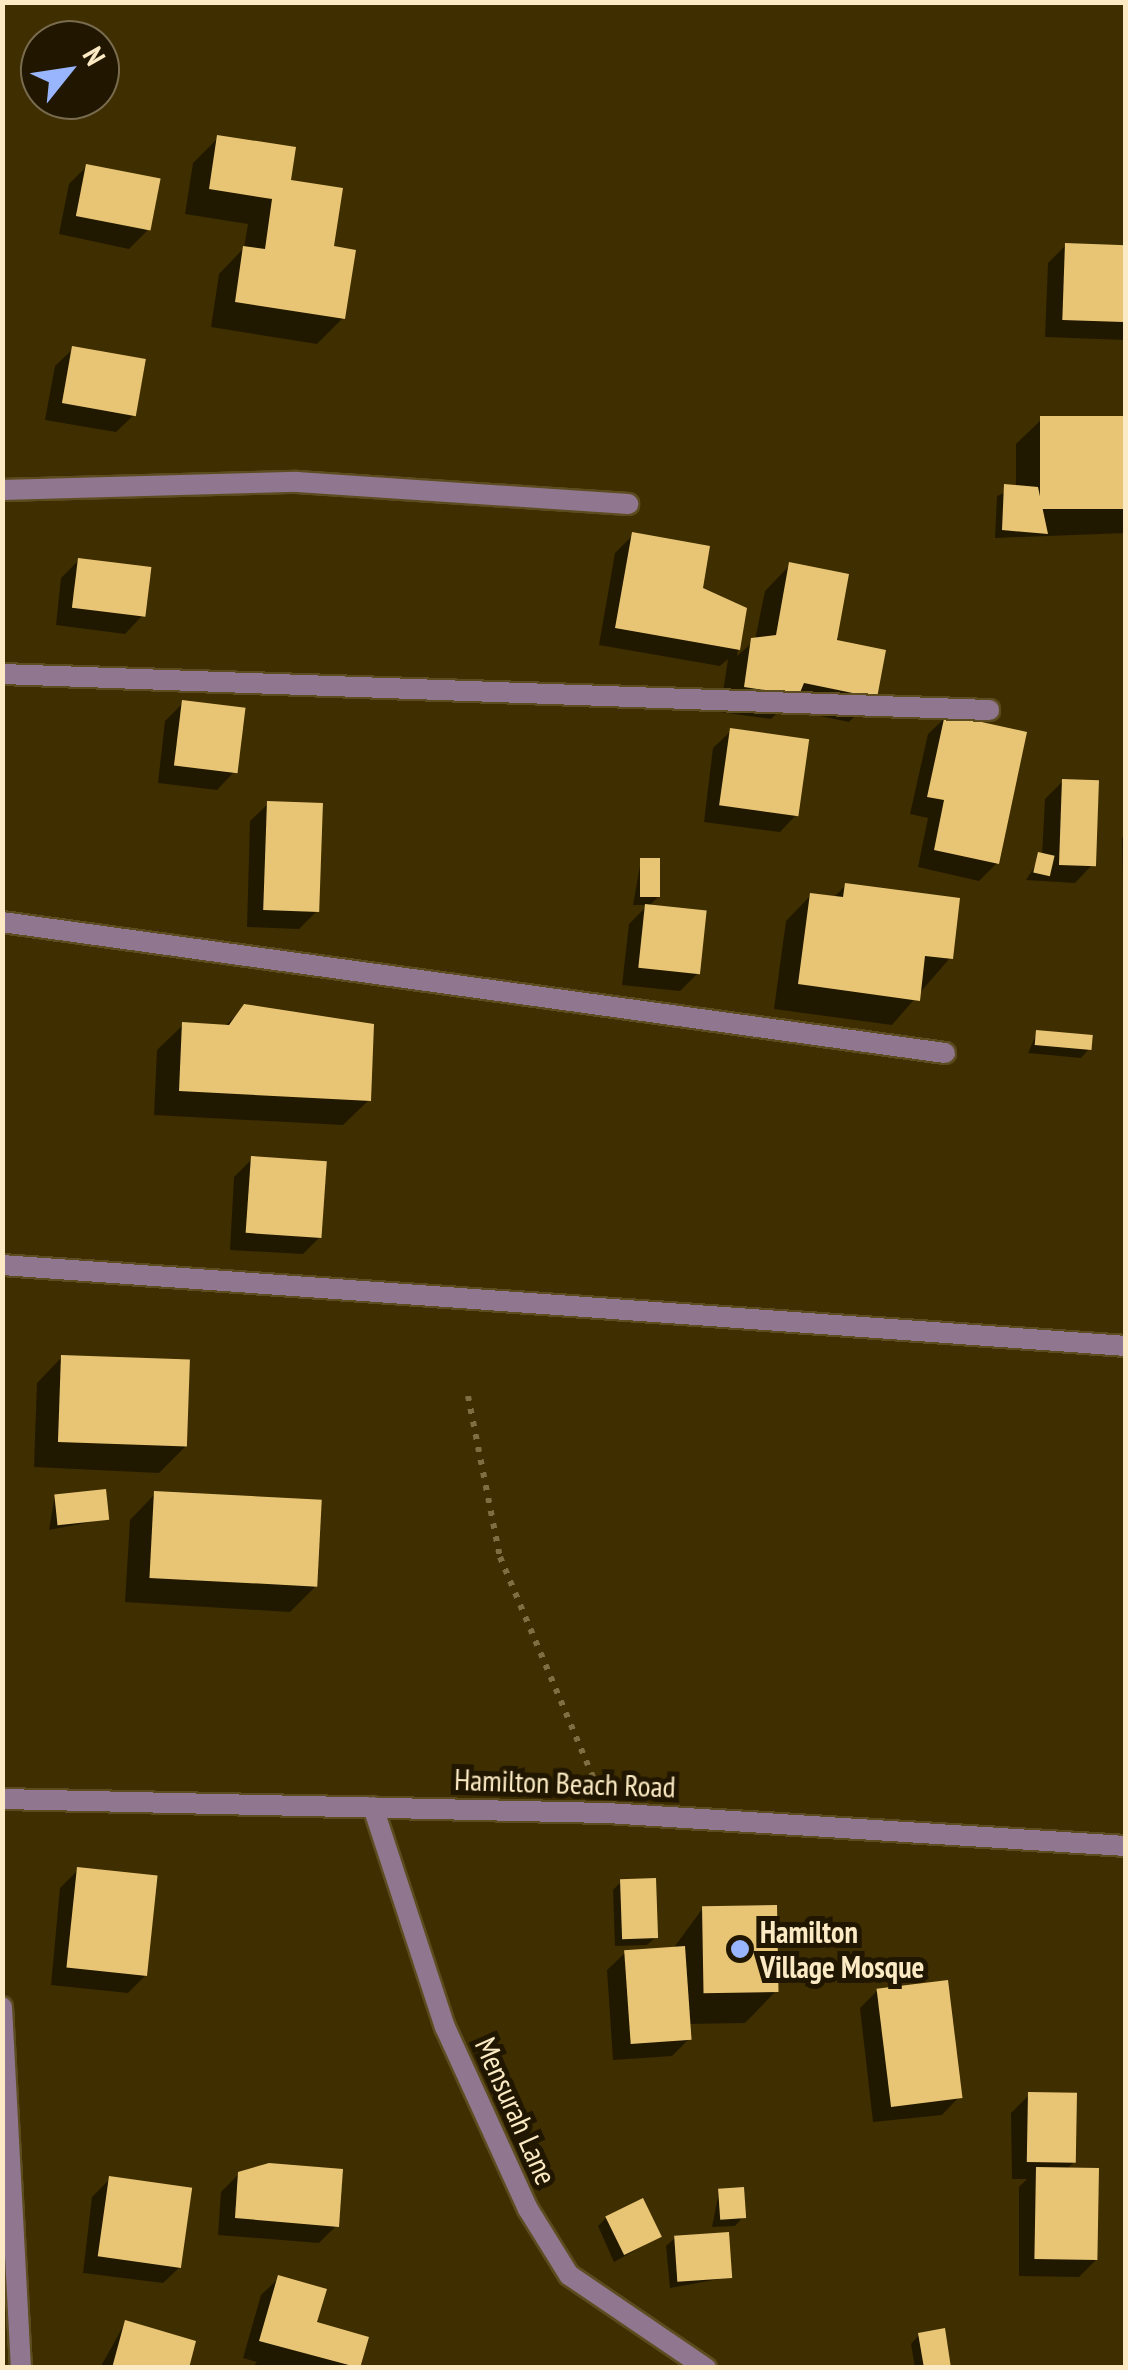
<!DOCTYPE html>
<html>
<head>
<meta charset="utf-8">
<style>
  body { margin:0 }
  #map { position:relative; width:1128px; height:2370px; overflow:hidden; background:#3f2e00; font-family:"PT Sans Narrow",sans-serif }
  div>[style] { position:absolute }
  .shadow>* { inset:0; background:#0007 }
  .building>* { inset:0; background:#e8c574; transform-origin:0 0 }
  .path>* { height:6px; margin-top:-3px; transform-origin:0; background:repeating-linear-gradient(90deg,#7f6e42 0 5px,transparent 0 13px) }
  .roads { filter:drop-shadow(2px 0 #5d4c1f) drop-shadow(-2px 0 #5d4c1f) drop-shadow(0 2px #5d4c1f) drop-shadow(0 -2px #5d4c1f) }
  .street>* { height:20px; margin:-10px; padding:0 10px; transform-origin:10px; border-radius:10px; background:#90778f }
  .dots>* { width:28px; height:28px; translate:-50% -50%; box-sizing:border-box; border:5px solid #211700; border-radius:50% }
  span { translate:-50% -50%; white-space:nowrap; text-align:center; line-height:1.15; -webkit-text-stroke:10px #211700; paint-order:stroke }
  .street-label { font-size:30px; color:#fbeac3 }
  .poi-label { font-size:30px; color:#fbeac3; font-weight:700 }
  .left { translate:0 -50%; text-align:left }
  .frame { position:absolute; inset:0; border:5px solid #fbeac3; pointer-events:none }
  .north { position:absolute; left:20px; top:20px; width:100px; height:100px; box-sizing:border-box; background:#211700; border:2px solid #786b4e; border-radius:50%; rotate:60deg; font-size:28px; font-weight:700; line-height:40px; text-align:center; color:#fbeac3 }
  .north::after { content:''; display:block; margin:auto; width:35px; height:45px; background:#98b5fd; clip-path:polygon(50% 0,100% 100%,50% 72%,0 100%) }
</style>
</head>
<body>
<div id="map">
  <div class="shadow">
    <i style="clip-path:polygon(218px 138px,288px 182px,331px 248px,343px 318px,317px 344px,211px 327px,219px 274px,244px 248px,248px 224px,185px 214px,193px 163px)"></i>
    <i style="clip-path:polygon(87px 166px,147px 231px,129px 249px,59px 234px,69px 184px)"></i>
    <i style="clip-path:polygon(1066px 245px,1126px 248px,1126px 340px,1045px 337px,1048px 263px)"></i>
    <i style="clip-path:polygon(73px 349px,134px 415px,116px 432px,45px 420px,55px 366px)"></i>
    <i style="clip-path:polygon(1126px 418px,1126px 533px,995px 538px,997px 496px,1016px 488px,1016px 444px,1042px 419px)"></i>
    <i style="clip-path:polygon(633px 535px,700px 590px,744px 610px,737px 656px,755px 640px,765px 591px,790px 565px,875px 697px,849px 722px,782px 708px,771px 719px,720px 712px,728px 659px,720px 666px,599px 645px,615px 553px)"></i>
    <i style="clip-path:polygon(79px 560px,142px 616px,125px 634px,56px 625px,61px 578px)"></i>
    <i style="clip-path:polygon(183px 703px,234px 772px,217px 790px,158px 783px,165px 721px)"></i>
    <i style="clip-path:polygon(946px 717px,997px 863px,979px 881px,918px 867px,928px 818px,910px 814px,928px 734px)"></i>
    <i style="clip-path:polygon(731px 731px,797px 814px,780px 832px,704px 822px,713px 748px)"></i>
    <i style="clip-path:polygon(1063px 781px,1092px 865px,1075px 883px,1026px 880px,1042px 855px,1045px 799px)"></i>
    <i style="clip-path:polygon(268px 804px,316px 912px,299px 929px,247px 927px,250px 821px)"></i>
    <i style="clip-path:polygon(1126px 835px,1126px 885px,1123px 885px,1122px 838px)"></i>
    <i style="clip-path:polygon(641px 860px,659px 896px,649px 906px,698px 973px,680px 991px,622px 985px,629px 924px,648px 905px,633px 905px)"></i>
    <i style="clip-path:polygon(846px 885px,950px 958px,892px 1025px,774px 1009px,786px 921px,811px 895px,833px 898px)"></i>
    <i style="clip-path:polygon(245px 1007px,372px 1026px,369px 1100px,343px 1125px,154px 1115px,157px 1050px,183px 1025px,224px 1027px)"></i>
    <i style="clip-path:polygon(1037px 1033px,1089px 1049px,1081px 1058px,1028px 1053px)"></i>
    <i style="clip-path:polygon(252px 1159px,320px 1237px,303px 1254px,230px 1250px,234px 1177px)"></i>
    <i style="clip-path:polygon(62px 1357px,185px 1447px,159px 1473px,34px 1467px,37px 1383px)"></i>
    <i style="clip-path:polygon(155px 1494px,315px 1587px,290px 1612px,125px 1602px,130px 1520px)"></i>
    <i style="clip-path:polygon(55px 1495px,106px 1519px,49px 1530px)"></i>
    <i style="clip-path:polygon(78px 1870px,146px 1975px,128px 1993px,51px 1985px,60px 1888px)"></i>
    <i style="clip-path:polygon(621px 1882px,656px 1937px,647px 1945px,615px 1946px,613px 1890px)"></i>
    <i style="clip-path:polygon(703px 1908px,776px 1991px,745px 2023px,688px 2024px,689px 2039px,672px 2056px,613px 2060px,607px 1970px,625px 1953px,672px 1950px)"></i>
    <i style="clip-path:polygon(878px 1990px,959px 2097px,942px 2115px,873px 2122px,860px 2008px)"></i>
    <i style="clip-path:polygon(1029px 2095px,1074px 2162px,1066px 2170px,1097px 2259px,1079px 2277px,1019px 2276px,1019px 2187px,1027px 2179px,1012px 2179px,1011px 2113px)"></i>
    <i style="clip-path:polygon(239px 2174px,337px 2225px,319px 2243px,218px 2235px,221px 2192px)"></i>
    <i style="clip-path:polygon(110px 2179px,181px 2266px,163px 2283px,83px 2273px,92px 2197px)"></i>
    <i style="clip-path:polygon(719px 2191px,743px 2217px,735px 2226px,712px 2227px)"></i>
    <i style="clip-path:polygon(606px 2218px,659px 2237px,614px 2262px,598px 2226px)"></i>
    <i style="clip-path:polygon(675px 2238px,730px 2277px,670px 2288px,666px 2246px)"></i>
    <i style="clip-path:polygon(279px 2278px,314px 2324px,366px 2339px,357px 2368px,252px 2368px,257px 2362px,243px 2358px,261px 2295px)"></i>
    <i style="clip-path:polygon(125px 2323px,186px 2368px,100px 2368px)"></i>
    <i style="clip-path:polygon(919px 2335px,949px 2368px,915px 2368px,911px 2344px)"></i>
  </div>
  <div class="building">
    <i style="clip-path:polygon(217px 135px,296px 147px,291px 180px,343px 188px,334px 246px,356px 250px,345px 319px,235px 302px,243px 246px,265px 249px,272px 199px,209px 189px)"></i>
    <i style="left:86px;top:164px;width:76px;height:53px;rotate:11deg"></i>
    <i style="left:1065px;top:243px;width:61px;height:77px;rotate:2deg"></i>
    <i style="left:72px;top:346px;width:75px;height:58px;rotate:10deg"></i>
    <i style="left:1126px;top:416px;width:93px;height:86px;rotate:90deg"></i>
    <i style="clip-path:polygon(1004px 484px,1038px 487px,1048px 534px,1002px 530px)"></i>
    <i style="clip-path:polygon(632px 532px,710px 546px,703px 588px,747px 608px,740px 650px,615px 628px)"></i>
    <i style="left:78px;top:558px;width:74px;height:50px;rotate:7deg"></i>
    <i style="clip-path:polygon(789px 562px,849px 574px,837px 640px,886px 650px,877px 698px,804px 683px,799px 695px,744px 687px,751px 638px,776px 635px)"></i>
    <i style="left:182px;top:700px;width:64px;height:66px;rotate:7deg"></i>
    <i style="clip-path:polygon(945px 714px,1027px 732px,999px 864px,934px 850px,944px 800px,927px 797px)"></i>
    <i style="left:730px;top:728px;width:80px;height:78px;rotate:8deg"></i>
    <i style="left:1062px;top:779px;width:37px;height:86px;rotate:2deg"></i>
    <i style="left:267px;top:801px;width:56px;height:109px;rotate:2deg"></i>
    <i style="left:1038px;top:852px;width:17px;height:21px;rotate:13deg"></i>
    <i style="left:640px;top:858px;width:20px;height:39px"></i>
    <i style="clip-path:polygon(845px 883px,960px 898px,953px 959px,925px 956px,920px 1001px,798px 984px,810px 893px,843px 897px)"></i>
    <i style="left:645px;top:904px;width:62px;height:64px;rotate:6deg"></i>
    <i style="clip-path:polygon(244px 1004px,374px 1024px,371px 1101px,179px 1091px,182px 1022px,229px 1025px)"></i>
    <i style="left:1036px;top:1030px;width:57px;height:15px;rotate:5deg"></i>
    <i style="left:251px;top:1156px;width:76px;height:77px;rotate:4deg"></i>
    <i style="left:61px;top:1355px;width:129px;height:87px;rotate:2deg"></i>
    <i style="left:106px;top:1489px;width:31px;height:52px;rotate:84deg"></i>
    <i style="left:154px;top:1491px;width:168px;height:87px;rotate:3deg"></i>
    <i style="left:77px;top:1867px;width:81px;height:101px;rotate:6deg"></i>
    <i style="left:656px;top:1878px;width:60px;height:36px;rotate:88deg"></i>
    <i style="left:777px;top:1905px;width:87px;height:75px;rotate:89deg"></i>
    <i style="left:685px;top:1946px;width:94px;height:61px;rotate:86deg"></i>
    <i style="left:948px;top:1980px;width:119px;height:72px;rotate:83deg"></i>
    <i style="left:1028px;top:2092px;width:49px;height:70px;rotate:1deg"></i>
    <i style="clip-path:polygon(269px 2163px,343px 2169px,339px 2227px,235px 2218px,238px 2172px)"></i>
    <i style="left:1036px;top:2167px;width:63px;height:92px;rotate:1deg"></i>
    <i style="left:109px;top:2176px;width:84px;height:81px;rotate:8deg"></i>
    <i style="left:744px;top:2187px;width:31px;height:26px;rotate:86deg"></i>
    <i style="left:643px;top:2198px;width:43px;height:42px;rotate:64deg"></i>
    <i style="left:729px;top:2232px;width:46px;height:55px;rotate:86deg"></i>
    <i style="clip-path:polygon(278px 2275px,327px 2289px,317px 2322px,369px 2337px,360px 2368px,259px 2341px)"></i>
    <i style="clip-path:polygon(125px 2320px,196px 2341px,189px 2368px,112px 2368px)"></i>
    <i style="clip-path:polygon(945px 2328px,951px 2368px,924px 2368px,918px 2333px)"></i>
  </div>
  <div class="path">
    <i style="left:468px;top:1396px;width:164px;rotate:78.8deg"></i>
    <i style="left:500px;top:1557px;width:239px;rotate:67.1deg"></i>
  </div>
  <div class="roads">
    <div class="street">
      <i style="left:2px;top:490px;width:295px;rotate:-1.6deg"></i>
      <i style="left:297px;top:482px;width:332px;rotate:3.8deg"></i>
      <i style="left:2px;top:674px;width:988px;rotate:2.09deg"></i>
      <i style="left:2px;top:922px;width:952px;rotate:7.91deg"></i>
      <i style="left:2px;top:1265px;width:1127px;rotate:4.12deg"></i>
      <i style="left:2px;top:1799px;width:605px;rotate:1.33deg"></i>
      <i style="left:607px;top:1813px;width:520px;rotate:3.64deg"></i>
      <i style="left:373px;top:1807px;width:231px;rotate:71.9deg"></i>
      <i style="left:445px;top:2027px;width:200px;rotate:65.5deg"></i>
      <i style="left:528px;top:2209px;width:78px;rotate:58.2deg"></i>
      <i style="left:569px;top:2275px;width:166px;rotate:34.2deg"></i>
      <i style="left:2px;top:2007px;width:361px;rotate:87deg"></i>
    </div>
  </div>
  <div class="dots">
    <i style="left:740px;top:1949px;background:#98b5fd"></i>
  </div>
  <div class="street-label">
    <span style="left:565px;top:1783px;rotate:2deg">Hamilton Beach Road</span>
    <span style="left:516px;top:2111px;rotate:66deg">Mensurah Lane</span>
  </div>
  <div class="poi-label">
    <span class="left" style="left:760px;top:1949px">Hamilton<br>Village Mosque</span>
  </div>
  <div class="frame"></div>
  <div class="north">N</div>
</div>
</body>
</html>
